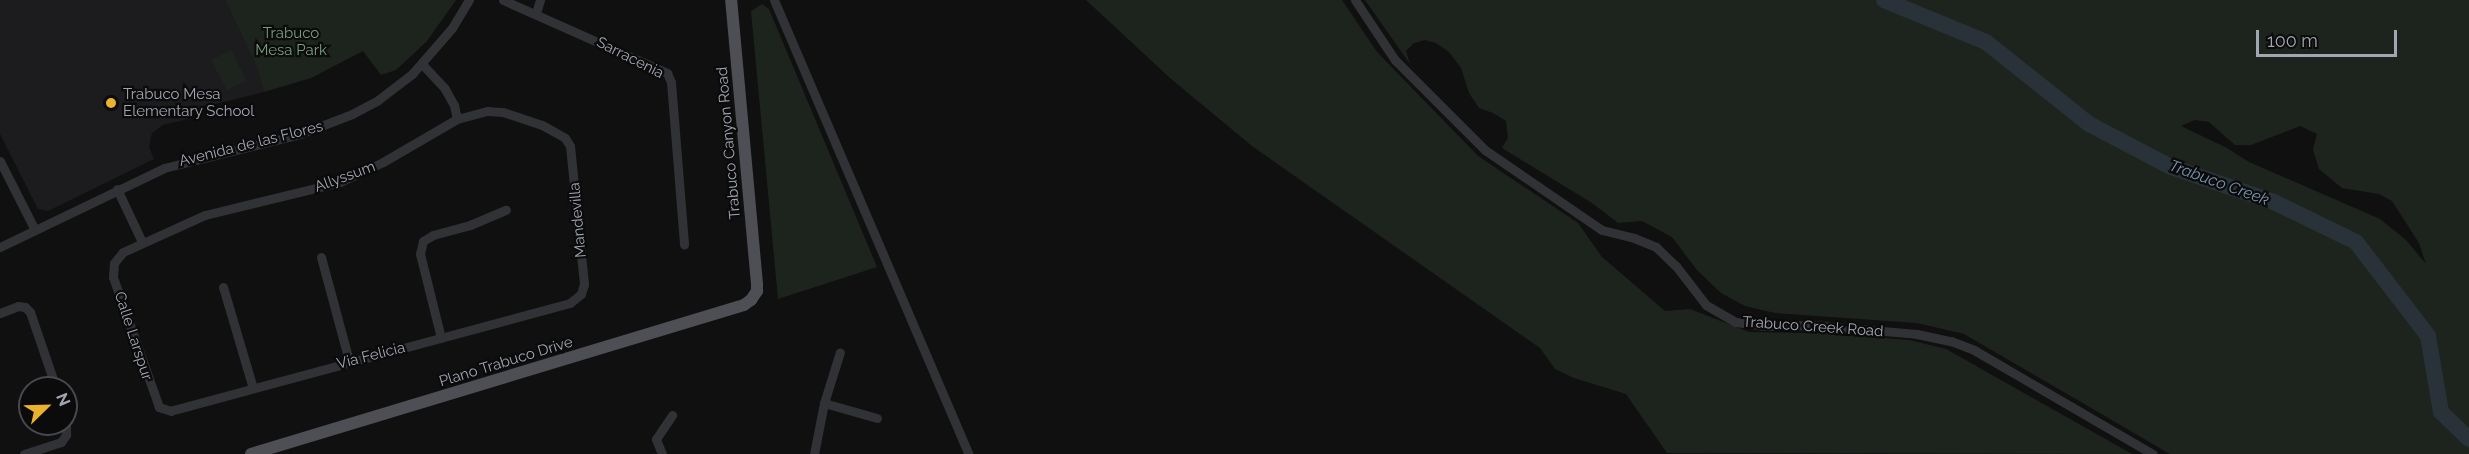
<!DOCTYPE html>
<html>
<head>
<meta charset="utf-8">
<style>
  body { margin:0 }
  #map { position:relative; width:2469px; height:454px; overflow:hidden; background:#101011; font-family:Raleway,sans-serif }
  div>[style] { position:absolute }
  .built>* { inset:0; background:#1c1c1e }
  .green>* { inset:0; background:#1d241e; transform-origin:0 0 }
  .river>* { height:16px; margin:-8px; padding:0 8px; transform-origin:8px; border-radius:8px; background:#2a3239 }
  .minor>* { height:9px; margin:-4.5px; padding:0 4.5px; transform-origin:4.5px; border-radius:4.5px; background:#313236 }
  .major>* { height:12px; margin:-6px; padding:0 6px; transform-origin:6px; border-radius:6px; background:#4d4f55 }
  .dots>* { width:16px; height:16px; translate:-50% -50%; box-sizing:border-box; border:3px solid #0b0b0c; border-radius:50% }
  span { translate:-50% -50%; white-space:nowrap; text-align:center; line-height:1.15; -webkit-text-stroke:4.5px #0b0b0c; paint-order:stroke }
  .park-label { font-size:15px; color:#799d7c }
  .street-label { font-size:15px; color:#a2a6b2 }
  .poi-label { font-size:15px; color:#a2a6b2 }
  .left { translate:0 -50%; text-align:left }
  .water-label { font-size:16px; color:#7993ad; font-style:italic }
  .north { position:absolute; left:18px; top:376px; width:60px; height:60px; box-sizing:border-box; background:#0b0b0c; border:2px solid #47494e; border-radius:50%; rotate:67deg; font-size:16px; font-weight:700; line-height:24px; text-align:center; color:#a2a6b2 }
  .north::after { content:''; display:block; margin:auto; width:21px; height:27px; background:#ebb22f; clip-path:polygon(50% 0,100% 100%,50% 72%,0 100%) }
  .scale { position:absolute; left:2256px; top:30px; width:141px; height:27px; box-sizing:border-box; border:3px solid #a2a6b2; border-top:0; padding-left:8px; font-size:18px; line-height:21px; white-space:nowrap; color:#a2a6b2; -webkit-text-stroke:4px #0b0b0c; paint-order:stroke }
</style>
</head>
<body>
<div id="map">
  <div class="built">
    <i style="clip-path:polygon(0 0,225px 0,258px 70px,264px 92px,187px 111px,188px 119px,163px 125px,152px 133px,149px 147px,154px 159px,48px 211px,38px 209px,0 134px)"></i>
  </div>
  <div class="green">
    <i style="clip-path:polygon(225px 0,456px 0,427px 41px,396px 70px,381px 75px,363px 51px,311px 78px,264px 92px,258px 70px)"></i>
    <i style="clip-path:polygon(1086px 0,1342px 0,1377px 52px,1478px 156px,1578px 223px,1602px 257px,1665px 311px,1690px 309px,1749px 332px,1820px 333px,1909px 340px,1946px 349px,2132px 454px,1667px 453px,1626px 394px,1574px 378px,1555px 369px,1540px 348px,1252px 146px,1170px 78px)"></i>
    <i style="clip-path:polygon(evenodd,1365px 0,2469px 0,2469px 454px,2170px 454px,1964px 334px,1917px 323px,1775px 313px,1745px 306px,1721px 293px,1697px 270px,1672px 237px,1642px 221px,1618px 223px,1592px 203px,1502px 148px,1508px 138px,1506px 121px,1493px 113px,1479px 108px,1469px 93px,1461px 68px,1449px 52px,1436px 43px,1425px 40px,1414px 43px,1406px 51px,1410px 64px,1365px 0,2195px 120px,2209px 122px,2235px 145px,2251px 145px,2300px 126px,2317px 134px,2313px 150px,2319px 169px,2342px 188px,2379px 194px,2392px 201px,2419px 243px,2426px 264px,2406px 240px,2380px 219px,2249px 162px,2227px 148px,2181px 126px,2195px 120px)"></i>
    <i style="clip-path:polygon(762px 4px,769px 9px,877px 267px,778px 299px,751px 11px)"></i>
    <i style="left:231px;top:50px;width:34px;height:22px;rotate:63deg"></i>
  </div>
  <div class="river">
    <i style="left:1884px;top:0;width:110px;rotate:22.4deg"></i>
    <i style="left:1986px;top:42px;width:132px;rotate:38.5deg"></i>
    <i style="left:2089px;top:124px;width:93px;rotate:27.7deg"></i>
    <i style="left:2171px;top:167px;width:109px;rotate:18.8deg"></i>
    <i style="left:2274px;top:202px;width:91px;rotate:26deg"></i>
    <i style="left:2356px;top:242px;width:118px;rotate:52.5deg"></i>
    <i style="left:2428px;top:336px;width:77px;rotate:80.3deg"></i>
    <i style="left:2441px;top:412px;width:39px;rotate:44deg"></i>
  </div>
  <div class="minor">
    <i style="left:503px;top:0;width:180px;rotate:24deg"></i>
    <i style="left:667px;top:73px;width:10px;rotate:66deg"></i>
    <i style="left:671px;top:82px;width:163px;rotate:85.4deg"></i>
    <i style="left:774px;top:0;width:494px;rotate:66.8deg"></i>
    <i style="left:1355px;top:0;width:72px;rotate:56.3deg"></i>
    <i style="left:1395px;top:60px;width:127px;rotate:45deg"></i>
    <i style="left:1485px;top:150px;width:142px;rotate:34.4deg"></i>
    <i style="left:1602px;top:230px;width:33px;rotate:14deg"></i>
    <i style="left:1634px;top:238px;width:24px;rotate:22deg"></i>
    <i style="left:1656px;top:247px;width:28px;rotate:44deg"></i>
    <i style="left:1676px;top:266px;width:49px;rotate:52.4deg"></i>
    <i style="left:1706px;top:305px;width:34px;rotate:30deg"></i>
    <i style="left:1736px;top:322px;width:29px;rotate:8deg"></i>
    <i style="left:1765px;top:326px;width:48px;rotate:-1.2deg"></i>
    <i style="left:1813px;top:325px;width:104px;rotate:4.9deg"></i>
    <i style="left:1917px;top:334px;width:35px;rotate:12deg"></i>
    <i style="left:1951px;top:341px;width:25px;rotate:21deg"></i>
    <i style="left:1974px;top:350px;width:207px;rotate:30.2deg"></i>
    <i style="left:536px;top:13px;width:14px;rotate:-73deg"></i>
    <i style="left:422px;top:64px;width:34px;rotate:47deg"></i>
    <i style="left:445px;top:89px;width:18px;rotate:61deg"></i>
    <i style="left:454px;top:105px;width:14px;rotate:78deg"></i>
    <i style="left:487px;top:111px;width:16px;rotate:4deg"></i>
    <i style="left:503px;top:112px;width:41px;rotate:18.4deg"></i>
    <i style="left:542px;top:125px;width:26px;rotate:29deg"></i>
    <i style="left:565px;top:138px;width:9px;rotate:58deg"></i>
    <i style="left:570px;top:146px;width:139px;rotate:84.2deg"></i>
    <i style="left:584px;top:284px;width:10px;rotate:107deg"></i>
    <i style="left:581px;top:294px;width:14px;rotate:141deg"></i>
    <i style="left:570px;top:303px;width:413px;rotate:164.9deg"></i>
    <i style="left:171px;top:411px;width:13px;rotate:-162deg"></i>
    <i style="left:159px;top:407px;width:138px;rotate:-109.5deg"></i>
    <i style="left:113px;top:277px;width:14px;rotate:-86deg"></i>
    <i style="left:114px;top:263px;width:14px;rotate:-51deg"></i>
    <i style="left:123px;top:252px;width:90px;rotate:-24.3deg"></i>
    <i style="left:205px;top:215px;width:139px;rotate:-13.7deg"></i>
    <i style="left:340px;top:182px;width:47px;rotate:-24.9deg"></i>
    <i style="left:383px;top:162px;width:86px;rotate:-30.2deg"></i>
    <i style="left:457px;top:119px;width:31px;rotate:-15deg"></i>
    <i style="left:0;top:161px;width:77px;rotate:63.1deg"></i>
    <i style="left:117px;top:189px;width:59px;rotate:64.7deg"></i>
    <i style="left:0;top:247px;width:182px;rotate:-25.7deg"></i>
    <i style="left:164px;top:168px;width:140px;rotate:-14deg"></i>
    <i style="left:300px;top:134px;width:56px;rotate:-21deg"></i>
    <i style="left:352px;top:114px;width:30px;rotate:-28deg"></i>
    <i style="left:378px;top:100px;width:43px;rotate:-37.4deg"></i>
    <i style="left:412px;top:74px;width:61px;rotate:-49deg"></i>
    <i style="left:452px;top:28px;width:33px;rotate:-59deg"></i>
    <i style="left:321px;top:257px;width:108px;rotate:74.9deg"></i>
    <i style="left:223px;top:287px;width:105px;rotate:73.5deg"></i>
    <i style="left:0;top:313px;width:19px;rotate:-21deg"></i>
    <i style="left:18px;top:306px;width:7px;rotate:8deg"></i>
    <i style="left:25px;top:307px;width:7px;rotate:45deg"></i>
    <i style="left:30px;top:312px;width:80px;rotate:71.1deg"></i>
    <i style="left:441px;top:338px;width:87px;rotate:-104deg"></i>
    <i style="left:420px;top:254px;width:13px;rotate:-77deg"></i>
    <i style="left:423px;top:241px;width:12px;rotate:-31deg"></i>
    <i style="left:433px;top:235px;width:38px;rotate:-15deg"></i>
    <i style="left:470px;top:225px;width:39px;rotate:-23deg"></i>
    <i style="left:824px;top:403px;width:55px;rotate:15.8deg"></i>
    <i style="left:24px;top:454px;width:39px;rotate:-18deg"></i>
    <i style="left:61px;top:442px;width:9px;rotate:-54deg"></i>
    <i style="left:66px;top:435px;width:14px;rotate:-90deg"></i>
    <i style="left:662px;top:454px;width:16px;rotate:-112deg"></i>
    <i style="left:656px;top:439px;width:29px;rotate:-56deg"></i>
    <i style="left:814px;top:454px;width:52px;rotate:-78.9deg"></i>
    <i style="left:824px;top:403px;width:53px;rotate:-72.6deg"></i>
  </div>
  <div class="major">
    <i style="left:251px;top:454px;width:515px;rotate:-16.82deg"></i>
    <i style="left:744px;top:305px;width:9px;rotate:-36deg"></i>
    <i style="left:751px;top:300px;width:11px;rotate:-56deg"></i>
    <i style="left:757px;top:291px;width:7px;rotate:-90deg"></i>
    <i style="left:757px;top:284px;width:285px;rotate:-95.2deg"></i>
  </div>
  <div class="dots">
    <i style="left:111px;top:103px;background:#ebb22f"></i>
  </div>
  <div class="park-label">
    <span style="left:291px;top:42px">Trabuco<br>Mesa Park</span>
  </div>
  <div class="street-label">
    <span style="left:630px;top:58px;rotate:27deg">Sarracenia</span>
    <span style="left:729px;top:143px;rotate:-95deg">Trabuco Canyon Road</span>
    <span style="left:251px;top:144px;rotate:-14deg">Avenida de las Flores</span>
    <span style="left:345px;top:177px;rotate:-20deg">Allyssum</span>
    <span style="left:578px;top:220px;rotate:-95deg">Mandevilla</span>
    <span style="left:1813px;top:327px;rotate:4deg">Trabuco Creek Road</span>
    <span style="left:133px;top:336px;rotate:72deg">Calle Larspur</span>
    <span style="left:371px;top:356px;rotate:-14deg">Via Felicia</span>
    <span style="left:506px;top:362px;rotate:-17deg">Plano Trabuco Drive</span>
  </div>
  <div class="poi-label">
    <span class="left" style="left:123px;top:103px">Trabuco Mesa<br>Elementary School</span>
  </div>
  <div class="water-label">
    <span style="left:2219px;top:183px;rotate:20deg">Trabuco Creek</span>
  </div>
  <div class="north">N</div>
  <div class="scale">100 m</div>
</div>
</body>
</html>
